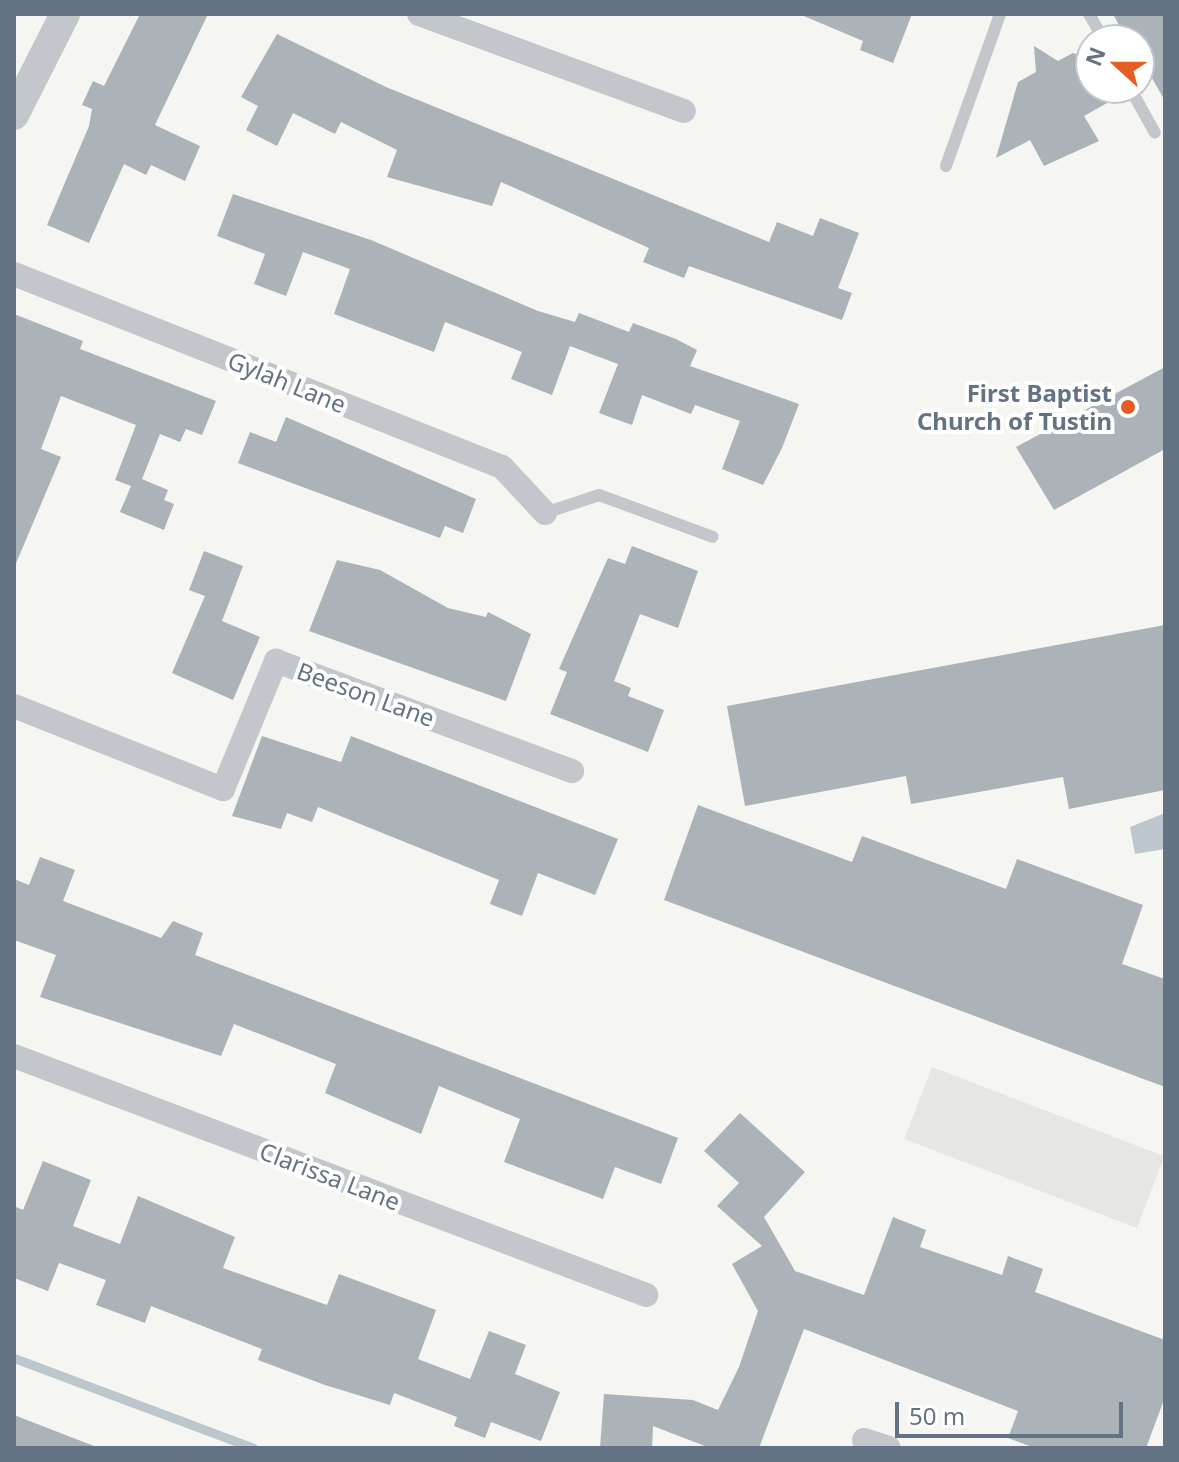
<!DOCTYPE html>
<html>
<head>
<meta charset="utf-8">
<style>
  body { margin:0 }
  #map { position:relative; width:1179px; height:1462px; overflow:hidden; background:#f5f6f2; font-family:"Noto Sans",sans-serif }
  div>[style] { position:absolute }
  .built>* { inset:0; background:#e6e7e5; transform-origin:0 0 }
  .water>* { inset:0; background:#bcc6cc }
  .stream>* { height:9px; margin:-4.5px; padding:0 4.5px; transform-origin:4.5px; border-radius:4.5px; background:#bcc6cc }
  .building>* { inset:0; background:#abb2b8 }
  .service>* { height:12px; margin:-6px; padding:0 6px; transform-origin:6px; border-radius:6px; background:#c3c6ca }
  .minor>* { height:24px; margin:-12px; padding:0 12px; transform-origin:12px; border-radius:12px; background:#c3c6ca }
  .tertiary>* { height:30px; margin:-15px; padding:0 15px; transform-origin:15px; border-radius:15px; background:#c3c6ca }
  .dots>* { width:22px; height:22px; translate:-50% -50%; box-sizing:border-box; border:4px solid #fff; border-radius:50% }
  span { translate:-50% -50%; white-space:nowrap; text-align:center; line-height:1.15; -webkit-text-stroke:8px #fff; paint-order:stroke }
  .street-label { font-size:24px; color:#647384 }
  .poi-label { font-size:24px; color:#647384; font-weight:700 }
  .right { translate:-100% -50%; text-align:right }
  .frame { position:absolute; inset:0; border:16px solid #647384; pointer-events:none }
  .north { position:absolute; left:1075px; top:24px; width:80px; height:80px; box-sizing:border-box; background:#fff; border:2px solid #c1c7ce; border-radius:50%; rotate:291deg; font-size:22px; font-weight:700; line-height:32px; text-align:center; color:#647384 }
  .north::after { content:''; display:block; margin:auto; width:28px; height:36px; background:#e65c22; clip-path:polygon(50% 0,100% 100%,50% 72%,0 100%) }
  .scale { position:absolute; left:895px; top:1402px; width:228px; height:36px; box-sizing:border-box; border:4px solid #647384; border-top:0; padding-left:10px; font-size:24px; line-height:28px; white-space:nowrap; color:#647384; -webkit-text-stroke:6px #fff; paint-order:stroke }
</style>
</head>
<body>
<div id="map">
  <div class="built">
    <i style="left:932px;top:1067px;width:249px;height:77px;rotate:21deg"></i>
  </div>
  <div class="water">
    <i style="clip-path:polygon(1165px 813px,1165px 849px,1135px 854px,1130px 827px)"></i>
  </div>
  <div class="stream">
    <i style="left:14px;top:1358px;width:256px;rotate:20.6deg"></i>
  </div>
  <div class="building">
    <i style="clip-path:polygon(140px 14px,208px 14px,155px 125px,200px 146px,185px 181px,151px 165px,146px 175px,124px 164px,89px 243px,47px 225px,89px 126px,92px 109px,82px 105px,93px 81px,104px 86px)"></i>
    <i style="clip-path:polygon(799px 14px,912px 14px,893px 63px,860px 50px,863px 41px)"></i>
    <i style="clip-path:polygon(1113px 14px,1165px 14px,1165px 101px,1139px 55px,1139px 40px,1127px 40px)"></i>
    <i style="clip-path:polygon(277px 34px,386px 87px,769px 242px,777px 222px,813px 236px,820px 218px,859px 233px,838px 288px,852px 293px,842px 320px,689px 266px,684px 278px,643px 262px,649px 248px,501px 182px,492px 206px,387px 177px,397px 150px,341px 122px,335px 134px,293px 113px,277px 146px,246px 130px,258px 106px,241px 97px)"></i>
    <i style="clip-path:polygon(1034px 46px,1058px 61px,1073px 53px,1091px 59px,1091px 88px,1123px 94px,1084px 116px,1099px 141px,1044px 166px,1030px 140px,996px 158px,1018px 82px,1036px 72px)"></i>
    <i style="clip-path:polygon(233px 194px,371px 240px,538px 311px,575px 322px,579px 313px,629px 332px,633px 323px,676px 339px,697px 350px,690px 366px,799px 404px,782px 448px,763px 485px,722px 469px,740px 421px,695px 405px,691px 414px,642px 395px,632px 425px,599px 413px,618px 364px,570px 346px,552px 395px,511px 379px,522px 352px,445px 322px,434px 352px,334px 314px,350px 269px,303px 252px,286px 296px,254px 284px,265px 254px,217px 236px)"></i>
    <i style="clip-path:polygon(14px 314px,83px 341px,80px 349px,216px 401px,202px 435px,186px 429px,180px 442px,160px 434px,142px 479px,168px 490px,164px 500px,174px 504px,164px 530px,120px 512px,131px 486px,115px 480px,136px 425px,61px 396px,41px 449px,61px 457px,14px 568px)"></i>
    <i style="clip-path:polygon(1165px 367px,1165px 449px,1054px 510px,1016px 447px)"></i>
    <i style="clip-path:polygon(286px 417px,476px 499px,463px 533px,445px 526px,440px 538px,238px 463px,250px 432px,276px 442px)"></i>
    <i style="clip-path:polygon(632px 546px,698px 571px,678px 628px,640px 614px,614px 681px,631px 688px,628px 696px,664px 710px,648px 752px,550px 714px,567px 672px,559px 669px,608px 558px,625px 564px)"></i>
    <i style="clip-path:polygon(204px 551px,243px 566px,222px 621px,260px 637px,233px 700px,172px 673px,205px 596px,189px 590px)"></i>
    <i style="clip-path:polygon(337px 560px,380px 570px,448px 608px,486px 617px,488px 612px,531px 634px,506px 701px,309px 631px)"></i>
    <i style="clip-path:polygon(1165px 625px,1165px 790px,1069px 809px,1063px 777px,911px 804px,906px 776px,745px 806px,727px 706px)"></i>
    <i style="clip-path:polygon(262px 736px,341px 762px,351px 736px,618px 839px,595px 895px,538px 873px,522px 916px,490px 904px,499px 880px,318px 807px,312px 822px,287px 813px,281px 829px,232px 816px)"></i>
    <i style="clip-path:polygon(698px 805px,852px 862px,862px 836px,1006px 889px,1017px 859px,1143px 905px,1122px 964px,1165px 979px,1165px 1087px,664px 900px)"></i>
    <i style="clip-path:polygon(40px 857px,75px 870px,63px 901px,161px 938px,173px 921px,203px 933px,195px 955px,678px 1138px,661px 1184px,615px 1167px,603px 1199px,504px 1162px,520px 1119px,439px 1086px,421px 1134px,325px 1093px,336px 1064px,234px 1024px,221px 1056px,40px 997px,56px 955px,14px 940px,14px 879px,29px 885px)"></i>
    <i style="clip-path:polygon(740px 1113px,805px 1172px,764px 1217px,795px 1271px,864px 1295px,893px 1217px,926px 1230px,920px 1247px,1002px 1275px,1008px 1256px,1043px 1269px,1035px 1292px,1165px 1340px,1165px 1397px,1146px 1448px,1035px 1448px,1008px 1438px,1018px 1411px,804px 1329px,759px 1448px,710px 1448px,653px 1426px,652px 1448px,600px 1448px,604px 1394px,693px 1400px,718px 1410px,739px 1367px,758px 1311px,732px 1264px,762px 1246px,717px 1206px,739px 1183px,704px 1151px)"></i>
    <i style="clip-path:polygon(43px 1161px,91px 1180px,73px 1226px,120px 1244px,138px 1196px,235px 1237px,223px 1268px,327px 1305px,339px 1274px,436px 1310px,418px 1359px,470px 1379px,489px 1331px,526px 1345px,515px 1374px,560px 1392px,541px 1441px,491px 1422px,485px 1438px,454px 1426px,457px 1417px,394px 1393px,390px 1405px,325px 1385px,258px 1360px,262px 1349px,151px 1306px,145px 1323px,96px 1305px,106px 1280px,59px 1263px,48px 1291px,14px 1278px,14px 1206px,23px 1210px)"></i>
    <i style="clip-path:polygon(14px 1415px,94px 1446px,93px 1448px,14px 1448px)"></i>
  </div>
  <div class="service">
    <i style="left:1089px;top:14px;width:30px;rotate:60deg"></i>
    <i style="left:1130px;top:88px;width:51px;rotate:60.9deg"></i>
    <i style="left:946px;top:166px;width:161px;rotate:-70.4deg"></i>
    <i style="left:545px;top:513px;width:57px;rotate:-18.4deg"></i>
    <i style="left:599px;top:495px;width:121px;rotate:20.2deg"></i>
  </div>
  <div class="minor">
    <i style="left:419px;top:14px;width:282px;rotate:20.1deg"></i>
    <i style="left:14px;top:274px;width:525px;rotate:21.58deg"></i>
    <i style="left:502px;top:467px;width:63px;rotate:46.9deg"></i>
    <i style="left:14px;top:706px;width:225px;rotate:21.7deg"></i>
    <i style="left:223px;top:789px;width:139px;rotate:-67.5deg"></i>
    <i style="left:276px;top:661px;width:316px;rotate:20.4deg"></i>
    <i style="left:14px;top:1056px;width:676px;rotate:20.71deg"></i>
    <i style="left:864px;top:1440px;width:26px;rotate:18deg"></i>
  </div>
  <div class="tertiary">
    <i style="left:14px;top:115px;width:113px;rotate:-63.2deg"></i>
  </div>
  <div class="dots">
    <i style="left:1128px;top:407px;background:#e65c22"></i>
  </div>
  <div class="street-label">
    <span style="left:287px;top:382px;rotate:22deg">Gylah Lane</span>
    <span style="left:366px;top:694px;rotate:20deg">Beeson Lane</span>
    <span style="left:330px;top:1176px;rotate:21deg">Clarissa Lane</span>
  </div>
  <div class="poi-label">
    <span class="right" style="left:1112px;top:407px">First Baptist<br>Church of Tustin</span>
  </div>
  <div class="frame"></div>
  <div class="north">N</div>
  <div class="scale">50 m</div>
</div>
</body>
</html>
